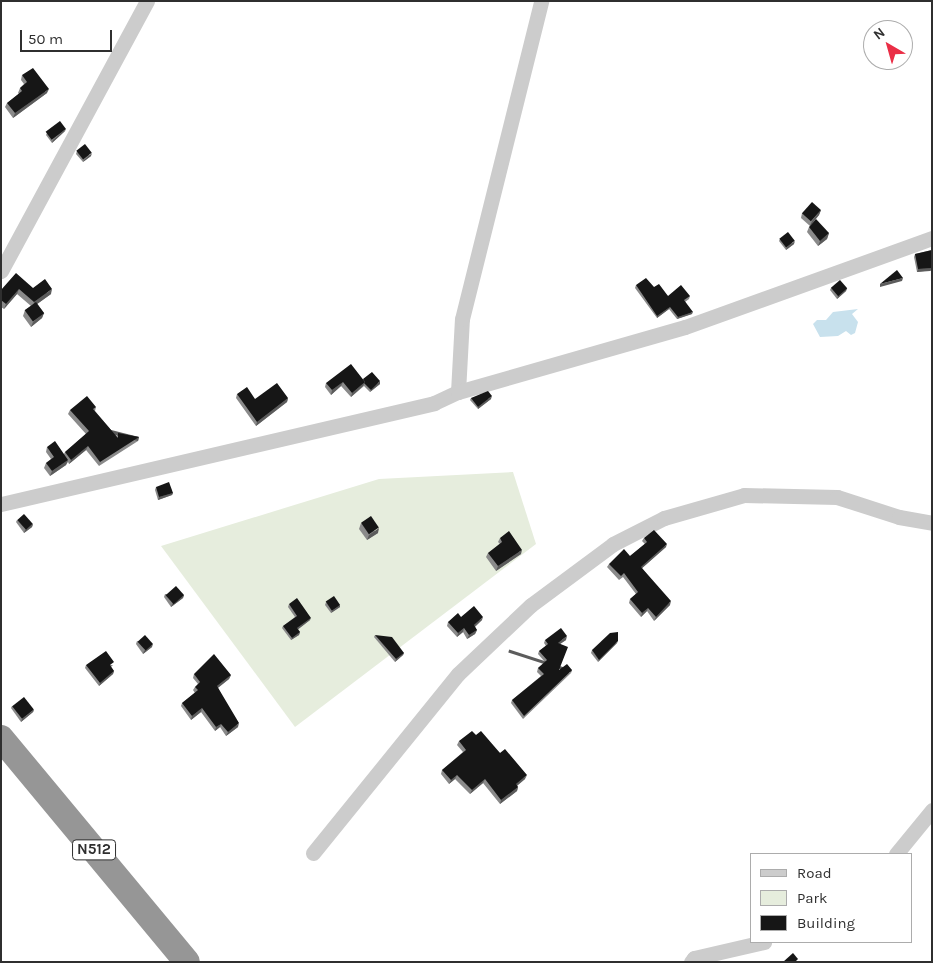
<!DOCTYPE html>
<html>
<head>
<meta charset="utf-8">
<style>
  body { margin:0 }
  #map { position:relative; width:933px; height:963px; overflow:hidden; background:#fff; font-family:Karla,sans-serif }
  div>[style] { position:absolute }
  .green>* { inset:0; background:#e6eddd }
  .water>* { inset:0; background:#c8e1ed }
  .street>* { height:15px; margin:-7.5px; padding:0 7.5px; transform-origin:7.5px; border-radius:7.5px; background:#ccc }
  .highway>* { height:26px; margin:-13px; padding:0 13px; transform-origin:13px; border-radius:13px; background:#969696 }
  .wall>* { inset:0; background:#8a8a8a }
  .shaded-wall>* { inset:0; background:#5c5c5c; transform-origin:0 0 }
  .building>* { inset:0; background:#161616; transform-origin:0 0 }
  span { translate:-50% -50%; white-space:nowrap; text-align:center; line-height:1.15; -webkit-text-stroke:5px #fff; paint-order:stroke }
  .shield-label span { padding:1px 4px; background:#fff; border:1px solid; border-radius:4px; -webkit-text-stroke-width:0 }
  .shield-label { font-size:15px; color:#2f2f2f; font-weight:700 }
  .frame { position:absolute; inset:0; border:2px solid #2f2f2f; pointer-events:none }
  .legend { position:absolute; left:750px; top:853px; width:162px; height:90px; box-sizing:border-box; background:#fff; border:1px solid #acacac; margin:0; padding:6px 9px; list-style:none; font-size:15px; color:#2f2f2f }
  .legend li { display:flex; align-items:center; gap:10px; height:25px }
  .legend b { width:25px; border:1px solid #acacac }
  .north { position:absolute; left:863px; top:20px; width:50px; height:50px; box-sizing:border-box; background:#fff; border:1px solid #acacac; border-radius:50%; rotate:322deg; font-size:14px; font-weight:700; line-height:20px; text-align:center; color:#2f2f2f }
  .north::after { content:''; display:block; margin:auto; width:18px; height:22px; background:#ea2e46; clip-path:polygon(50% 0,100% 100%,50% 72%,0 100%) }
  .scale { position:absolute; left:20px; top:30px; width:92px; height:22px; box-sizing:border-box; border:2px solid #2f2f2f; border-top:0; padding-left:6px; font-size:15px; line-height:18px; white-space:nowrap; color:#2f2f2f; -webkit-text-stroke:4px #fff; paint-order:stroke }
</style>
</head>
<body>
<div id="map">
  <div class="green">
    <i style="clip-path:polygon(513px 472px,536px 544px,295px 727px,161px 546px,379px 479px)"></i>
  </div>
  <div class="water">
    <i style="clip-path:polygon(858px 309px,852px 314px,858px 322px,855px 333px,851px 335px,846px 331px,838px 336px,820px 337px,813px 324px,817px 320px,826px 320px,833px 312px)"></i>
  </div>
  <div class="street">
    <i style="left:1px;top:271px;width:307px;rotate:-61.6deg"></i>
    <i style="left:458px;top:392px;width:73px;rotate:-86.9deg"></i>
    <i style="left:462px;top:319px;width:328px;rotate:-76deg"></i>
    <i style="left:1px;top:504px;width:445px;rotate:-13.1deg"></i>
    <i style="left:434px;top:403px;width:26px;rotate:-25deg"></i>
    <i style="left:458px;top:392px;width:236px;rotate:-16deg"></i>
    <i style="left:685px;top:327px;width:263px;rotate:-19.8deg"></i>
    <i style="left:313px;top:853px;width:230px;rotate:-51deg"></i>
    <i style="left:458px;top:674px;width:100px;rotate:-43.4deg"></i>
    <i style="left:531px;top:605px;width:102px;rotate:-36.6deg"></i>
    <i style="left:613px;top:544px;width:57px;rotate:-27deg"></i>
    <i style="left:664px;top:518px;width:83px;rotate:-16deg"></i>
    <i style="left:744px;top:495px;width:93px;rotate:1.2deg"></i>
    <i style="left:837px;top:497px;width:65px;rotate:17.9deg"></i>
    <i style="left:899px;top:517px;width:34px;rotate:10deg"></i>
    <i style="left:896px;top:854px;width:57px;rotate:-50.7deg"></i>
    <i style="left:691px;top:962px;width:5px;rotate:-53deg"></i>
    <i style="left:694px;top:958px;width:72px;rotate:-12.9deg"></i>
  </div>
  <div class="highway">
    <i style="left:1px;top:738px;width:291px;rotate:50.3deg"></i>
  </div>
  <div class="wall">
    <i style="clip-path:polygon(22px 75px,47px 93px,13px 118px,5px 107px,7px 103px,19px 94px,18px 93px,20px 88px,24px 84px,21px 80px)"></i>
    <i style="clip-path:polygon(65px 131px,52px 143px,46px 135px,47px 133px)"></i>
    <i style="clip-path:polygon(77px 151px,91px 156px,83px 162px,76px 154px)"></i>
    <i style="clip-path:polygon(821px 210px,819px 215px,810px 226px,801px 218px,802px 213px)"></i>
    <i style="clip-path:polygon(809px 227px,829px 233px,827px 239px,818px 246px,807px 232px)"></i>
    <i style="clip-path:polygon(780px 239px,794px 244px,786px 250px,779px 241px)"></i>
    <i style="clip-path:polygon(932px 250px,932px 270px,917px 272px,914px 257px,915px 254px)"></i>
    <i style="clip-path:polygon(636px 285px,654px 287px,668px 296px,690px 296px,689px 299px,685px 302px,692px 314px,677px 319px,669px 309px,657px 318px,635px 288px)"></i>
    <i style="clip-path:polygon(33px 288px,51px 294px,37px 304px,44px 313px,42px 318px,31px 327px,23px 316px,25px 310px,31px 306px,17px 294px,4px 309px,1px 307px,1px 290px)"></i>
    <i style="clip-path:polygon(831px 288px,847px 288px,846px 291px,837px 299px,830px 290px)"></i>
    <i style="clip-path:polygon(363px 379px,380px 384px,370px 392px,364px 386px,351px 397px,341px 386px,331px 395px,325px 387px,326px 383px)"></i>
    <i style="clip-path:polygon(237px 394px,255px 399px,288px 398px,287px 402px,256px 426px,236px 398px)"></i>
    <i style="clip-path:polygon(471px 398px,491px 399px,478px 409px,470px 400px)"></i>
    <i style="clip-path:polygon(96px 407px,95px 411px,117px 437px,118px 433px,139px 437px,138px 441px,99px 466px,86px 450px,69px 464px,68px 462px,66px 465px,50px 476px,44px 468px,46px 463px,51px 459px,46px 452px,47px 447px,64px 454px,65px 452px,86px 434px,68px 414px,70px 410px)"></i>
    <i style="clip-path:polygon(156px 487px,173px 493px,172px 495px,158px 500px,155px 490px)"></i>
    <i style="clip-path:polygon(17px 520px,33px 524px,32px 527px,24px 533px,16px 522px)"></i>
    <i style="clip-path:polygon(361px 523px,378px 533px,367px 540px,359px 529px)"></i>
    <i style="clip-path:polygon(500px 538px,521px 554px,496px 571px,486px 557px,488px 553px,500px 544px,498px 542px)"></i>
    <i style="clip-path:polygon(644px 538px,666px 547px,642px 568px,670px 605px,654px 621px,647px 611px,641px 617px,629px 603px,630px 599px,636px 594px,623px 577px,619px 580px,607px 567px,609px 564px,630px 556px,645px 544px,642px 541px)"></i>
    <i style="clip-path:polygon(165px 594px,184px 595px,183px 598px,171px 607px,164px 597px)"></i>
    <i style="clip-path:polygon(326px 602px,340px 607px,331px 613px,325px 605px)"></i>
    <i style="clip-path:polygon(289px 604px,310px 620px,298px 629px,300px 632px,299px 635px,291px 640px,282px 628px,283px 626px,295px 617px,288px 607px)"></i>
    <i style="clip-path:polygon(461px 617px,482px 620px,475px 627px,477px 630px,475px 634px,467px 639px,463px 632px,457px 637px,447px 626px,448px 622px)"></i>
    <i style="clip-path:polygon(375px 635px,404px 653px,403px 655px,395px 662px,374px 637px)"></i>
    <i style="clip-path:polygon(545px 640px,566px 640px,560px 644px,559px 670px,571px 673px,523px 719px,511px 703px,512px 700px,541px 676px,537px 672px,538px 668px,545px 662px,538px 654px,539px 651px,546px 646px,544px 643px)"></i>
    <i style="clip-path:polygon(137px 641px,152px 647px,143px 654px,136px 644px)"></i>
    <i style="clip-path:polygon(617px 643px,598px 662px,591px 653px,592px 650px)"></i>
    <i style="clip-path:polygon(86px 665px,113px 665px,111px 667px,114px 671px,113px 674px,99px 686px,85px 668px)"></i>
    <i style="clip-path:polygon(194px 674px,231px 675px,229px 679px,218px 688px,238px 727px,226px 736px,220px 727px,215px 731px,201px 712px,191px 720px,181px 706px,182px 703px,195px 693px,193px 690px,195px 687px,198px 684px,193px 678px)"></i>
    <i style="clip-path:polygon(12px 706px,34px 710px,33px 712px,21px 722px,11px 708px)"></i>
    <i style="clip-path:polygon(476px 735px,500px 753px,525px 779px,517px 786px,518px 787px,517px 791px,500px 804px,483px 783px,470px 794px,455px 779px,449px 784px,441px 774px,442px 770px,463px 752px,457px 745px,459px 741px)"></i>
  </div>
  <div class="shaded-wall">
    <i style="clip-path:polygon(49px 89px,47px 93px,13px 118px,15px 113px)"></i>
    <i style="clip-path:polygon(66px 129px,65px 131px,52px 143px,53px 140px)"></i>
    <i style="clip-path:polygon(92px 153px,91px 156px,83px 162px,84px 160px)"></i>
    <i style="clip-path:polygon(821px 210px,819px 215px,810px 226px,812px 221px)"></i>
    <i style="clip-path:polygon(829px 233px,827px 239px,818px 246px,820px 241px)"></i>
    <i style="clip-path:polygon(795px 241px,794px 244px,786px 250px,787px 247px)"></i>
    <i style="clip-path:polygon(932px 268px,932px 270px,930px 271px,917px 272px,918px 269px)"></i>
    <i style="clip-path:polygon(903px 278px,902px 281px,880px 287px,880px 284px)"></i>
    <i style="clip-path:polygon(847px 288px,846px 291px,837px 299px,838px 296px)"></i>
    <i style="clip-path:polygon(19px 289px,17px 294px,4px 309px,6px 304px)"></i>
    <i style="clip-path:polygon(52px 289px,51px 294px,33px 307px,34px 302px)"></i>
    <i style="clip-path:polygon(670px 307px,669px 309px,657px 318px,657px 316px)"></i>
    <i style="clip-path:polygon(693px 312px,692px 314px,677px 319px,678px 317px)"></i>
    <i style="clip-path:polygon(44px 313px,42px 318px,31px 327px,33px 322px)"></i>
    <i style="clip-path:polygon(380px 381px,380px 384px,370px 392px,371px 390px)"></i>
    <i style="clip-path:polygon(343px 382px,341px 386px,331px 395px,332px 390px)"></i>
    <i style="clip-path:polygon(365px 382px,363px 386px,351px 397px,352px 393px)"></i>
    <i style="clip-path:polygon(492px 396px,491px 399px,478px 409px,478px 407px)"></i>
    <i style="clip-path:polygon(288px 398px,287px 402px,256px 426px,257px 422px)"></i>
    <i style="left:139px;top:437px;width:4px;height:46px;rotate:104deg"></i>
    <i style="clip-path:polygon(88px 446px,86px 450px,69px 464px,71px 460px)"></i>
    <i style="clip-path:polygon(68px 460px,66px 465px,50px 476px,52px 471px)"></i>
    <i style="clip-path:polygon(173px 493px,172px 495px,158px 500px,159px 497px)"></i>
    <i style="clip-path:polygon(33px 524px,32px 527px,24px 533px,25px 530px)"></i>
    <i style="clip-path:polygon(379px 528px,378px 533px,367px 540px,369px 535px)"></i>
    <i style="clip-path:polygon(667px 544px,666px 547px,640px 570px,641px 567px)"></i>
    <i style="clip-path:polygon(522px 550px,521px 554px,496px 571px,498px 566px)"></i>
    <i style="clip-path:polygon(184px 595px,183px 598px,171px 607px,172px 604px)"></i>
    <i style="clip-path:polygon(671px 601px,670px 605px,654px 621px,656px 617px)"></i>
    <i style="clip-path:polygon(340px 605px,340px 607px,331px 613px,332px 611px)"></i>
    <i style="clip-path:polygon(648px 608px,647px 611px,641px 617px,642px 613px)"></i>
    <i style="clip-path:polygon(483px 617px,482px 620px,472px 629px,474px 625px)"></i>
    <i style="clip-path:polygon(311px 618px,310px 620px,296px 631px,297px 628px)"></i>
    <i style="clip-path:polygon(464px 628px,463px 632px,457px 637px,458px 633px)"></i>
    <i style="clip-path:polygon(477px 630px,475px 634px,467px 639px,469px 635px)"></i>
    <i style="clip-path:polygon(300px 632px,299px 635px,291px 640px,292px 638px)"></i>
    <i style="clip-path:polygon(567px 636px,566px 640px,557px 646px,558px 643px)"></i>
    <i style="clip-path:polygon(618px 641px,617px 643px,598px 662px,599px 660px)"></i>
    <i style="clip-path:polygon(153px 644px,152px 647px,143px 654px,144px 651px)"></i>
    <i style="clip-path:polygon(404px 653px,403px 655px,395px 662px,396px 659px)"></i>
    <i style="left:572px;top:670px;width:3px;height:66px;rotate:108deg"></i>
    <i style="clip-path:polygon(114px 671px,113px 674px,99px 686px,100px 683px)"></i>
    <i style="clip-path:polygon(231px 675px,229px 679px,215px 690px,217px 686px)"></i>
    <i style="clip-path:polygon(202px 708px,201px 712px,191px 720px,192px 716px)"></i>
    <i style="clip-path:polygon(34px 710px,33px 712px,21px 722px,22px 719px)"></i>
    <i style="clip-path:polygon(239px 723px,238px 727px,226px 736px,228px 732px)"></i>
    <i style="clip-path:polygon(221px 724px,220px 727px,215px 731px,216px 727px)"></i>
    <i style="clip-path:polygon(457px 775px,455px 779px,449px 784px,451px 780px)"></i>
    <i style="clip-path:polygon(527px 775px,525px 779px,514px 788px,516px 784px)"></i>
    <i style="clip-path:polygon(485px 779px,483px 783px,470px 794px,472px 790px)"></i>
    <i style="clip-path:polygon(518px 787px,517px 791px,500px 804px,501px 800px)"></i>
  </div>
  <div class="building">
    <i style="clip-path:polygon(33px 68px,49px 89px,15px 113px,7px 103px,22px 91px,20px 88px,27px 82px,22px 75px)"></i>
    <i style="left:60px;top:121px;width:10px;height:18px;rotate:53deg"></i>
    <i style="left:85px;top:144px;width:11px;height:11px;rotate:52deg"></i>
    <i style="left:812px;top:202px;width:12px;height:15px;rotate:42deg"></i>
    <i style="clip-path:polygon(816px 219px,829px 233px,820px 241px,809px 227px)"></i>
    <i style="left:788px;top:232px;width:11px;height:11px;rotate:52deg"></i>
    <i style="clip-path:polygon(932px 250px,932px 268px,918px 269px,915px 254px)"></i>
    <i style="clip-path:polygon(897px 270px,903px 278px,880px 284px)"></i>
    <i style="clip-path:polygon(16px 273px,33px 288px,45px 279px,52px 289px,34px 302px,19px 289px,6px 304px,1px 300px,1px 290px)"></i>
    <i style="clip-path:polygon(646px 278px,654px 287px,659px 284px,668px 296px,681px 285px,690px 296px,684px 300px,693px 312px,678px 317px,670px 307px,657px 316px,636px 285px)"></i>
    <i style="left:840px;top:280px;width:11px;height:12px;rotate:49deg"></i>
    <i style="left:36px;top:302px;width:14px;height:14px;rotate:54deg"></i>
    <i style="clip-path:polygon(351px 364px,365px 382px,352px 393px,343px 382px,332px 390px,326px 383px)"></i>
    <i style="clip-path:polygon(372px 372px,380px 381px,371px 390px,364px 383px,365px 382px,363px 379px)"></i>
    <i style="clip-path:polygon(277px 383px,288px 398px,257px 422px,237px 394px,247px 387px,255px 399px)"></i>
    <i style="clip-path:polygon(488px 391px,492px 396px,478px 407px,471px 398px)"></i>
    <i style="clip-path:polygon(87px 396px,96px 407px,93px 409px,118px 438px,118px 433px,139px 437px,100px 462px,88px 446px,71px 460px,65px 452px,89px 431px,70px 410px)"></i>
    <i style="clip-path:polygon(55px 441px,68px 460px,52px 471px,46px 463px,54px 457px,47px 447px)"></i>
    <i style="clip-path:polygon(169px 482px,173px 493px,159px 497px,156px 487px)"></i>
    <i style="left:24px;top:514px;width:13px;height:9px;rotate:48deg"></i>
    <i style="left:371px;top:516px;width:14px;height:12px;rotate:56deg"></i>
    <i style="clip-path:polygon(654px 530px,667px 544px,641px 567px,671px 601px,656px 617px,648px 608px,642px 613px,630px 599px,638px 592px,624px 573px,621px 576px,609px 564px,624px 549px,630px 556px,647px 542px,644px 538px)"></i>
    <i style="clip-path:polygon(509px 531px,522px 550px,498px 566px,488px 553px,502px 542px,500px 538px)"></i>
    <i style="left:176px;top:586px;width:12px;height:14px;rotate:48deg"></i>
    <i style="left:334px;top:596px;width:11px;height:10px;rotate:56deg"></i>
    <i style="clip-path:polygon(297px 598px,311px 618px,297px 628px,300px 632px,292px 638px,283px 626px,297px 616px,289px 604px)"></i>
    <i style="clip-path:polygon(474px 606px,483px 617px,474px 625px,477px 630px,469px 635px,464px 628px,458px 633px,448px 622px,458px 613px,461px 617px)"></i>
    <i style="clip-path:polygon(561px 628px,567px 636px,558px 643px,568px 647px,559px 670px,567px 664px,572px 670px,524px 716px,512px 700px,544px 674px,538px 668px,547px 660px,539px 651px,548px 644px,545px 640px)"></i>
    <i style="clip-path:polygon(618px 632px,618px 641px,599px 660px,592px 650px,610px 633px)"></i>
    <i style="left:145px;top:635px;width:12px;height:10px;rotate:48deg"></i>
    <i style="clip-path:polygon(375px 635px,392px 637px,404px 653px,396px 659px)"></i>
    <i style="clip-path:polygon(106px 651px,114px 662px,110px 665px,114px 671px,100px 683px,86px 665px)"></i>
    <i style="clip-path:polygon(214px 654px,231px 675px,217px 686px,239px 723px,228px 732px,221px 724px,216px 727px,202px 708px,192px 716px,182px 703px,198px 690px,195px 687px,200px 682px,194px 674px)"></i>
    <i style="left:24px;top:697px;width:16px;height:15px;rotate:52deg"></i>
    <i style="clip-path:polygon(472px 731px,476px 735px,481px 731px,500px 753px,505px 749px,527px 775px,516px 784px,518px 787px,501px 800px,485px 779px,472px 790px,457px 775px,451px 780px,442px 770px,466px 750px,459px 741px)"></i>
    <i style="clip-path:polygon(793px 953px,798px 959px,795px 962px,783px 962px)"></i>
  </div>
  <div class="shield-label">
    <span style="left:94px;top:850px">N512</span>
  </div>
  <div class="frame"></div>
  <ul class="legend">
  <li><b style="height:6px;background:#ccc"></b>Road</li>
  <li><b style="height:14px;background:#e6eddd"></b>Park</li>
  <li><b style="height:14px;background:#161616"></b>Building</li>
  </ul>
  <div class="north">N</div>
  <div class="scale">50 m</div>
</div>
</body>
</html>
